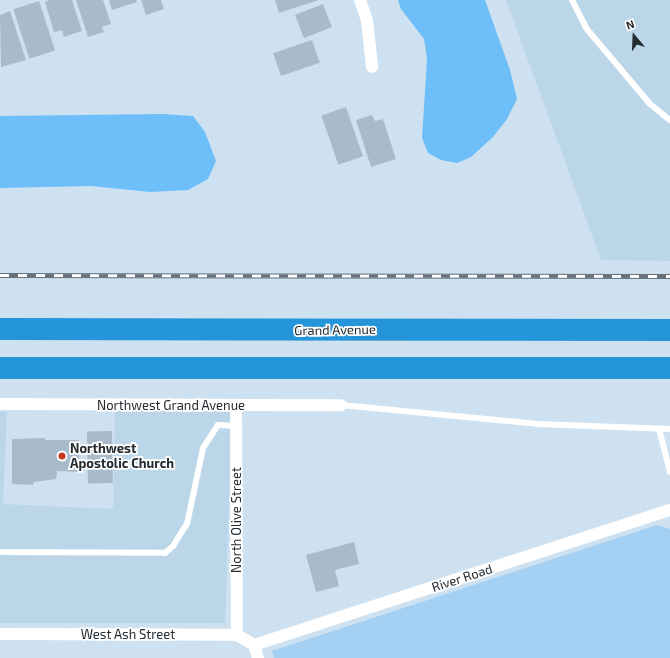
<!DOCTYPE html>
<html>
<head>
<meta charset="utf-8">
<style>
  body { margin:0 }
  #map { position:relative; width:670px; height:658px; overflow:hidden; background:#cee1f0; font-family:"Exo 2",sans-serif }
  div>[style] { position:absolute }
  .built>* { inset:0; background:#bcd6e9 }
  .green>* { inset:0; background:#a3d0f3 }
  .water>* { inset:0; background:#6dbef9 }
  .building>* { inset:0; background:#a9bbca; transform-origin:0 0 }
  .lane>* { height:6px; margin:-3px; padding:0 3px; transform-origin:3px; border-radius:3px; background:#fff }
  .street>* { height:12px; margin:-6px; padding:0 6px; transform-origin:6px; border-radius:6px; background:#fff }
  .highway>* { height:22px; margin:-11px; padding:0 11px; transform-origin:11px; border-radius:11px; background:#2495d9 }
  .rail>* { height:4.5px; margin-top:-2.25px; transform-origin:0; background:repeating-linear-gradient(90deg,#fff 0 9px,#66717b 0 18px); box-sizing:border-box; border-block:1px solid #66717b }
  .dots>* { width:11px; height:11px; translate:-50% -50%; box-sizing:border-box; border:2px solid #fff; border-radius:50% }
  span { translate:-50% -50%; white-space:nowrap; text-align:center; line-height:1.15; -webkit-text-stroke:3.5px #fff; paint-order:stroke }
  .street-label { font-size:13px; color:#242b31 }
  .poi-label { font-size:13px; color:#242b31; font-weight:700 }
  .left { translate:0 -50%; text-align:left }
  .north { position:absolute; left:614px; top:16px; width:40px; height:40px; -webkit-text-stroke:3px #fff; paint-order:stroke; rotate:341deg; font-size:11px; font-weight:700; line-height:16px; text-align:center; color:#242b31 }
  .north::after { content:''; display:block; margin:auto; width:14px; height:18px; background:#242b31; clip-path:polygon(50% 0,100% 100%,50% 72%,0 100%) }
</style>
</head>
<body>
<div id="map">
  <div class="built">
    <i style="clip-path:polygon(506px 0,670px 0,670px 261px,601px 260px)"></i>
    <i style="clip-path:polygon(115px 409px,232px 412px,225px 623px,0 623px,0 412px,7px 412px,3px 504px,113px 509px)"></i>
  </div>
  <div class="green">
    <i style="clip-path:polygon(657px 525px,670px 529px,670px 658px,274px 658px,272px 651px)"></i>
  </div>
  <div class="water">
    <i style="clip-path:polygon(398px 0,485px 0,510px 70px,517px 99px,507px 119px,493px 137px,471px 157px,457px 163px,441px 160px,428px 153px,422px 138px,427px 59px,424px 39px,401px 9px)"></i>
    <i style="clip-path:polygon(163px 114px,193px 116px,205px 132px,216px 161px,208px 179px,188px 190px,150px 192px,91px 186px,0 188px,0 116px)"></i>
  </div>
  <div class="building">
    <i style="clip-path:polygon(50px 0,72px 0,82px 31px,64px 37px,62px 30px,54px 32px,45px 2px)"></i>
    <i style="clip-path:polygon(76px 0,103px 0,111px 24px,102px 27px,104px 32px,88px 37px)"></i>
    <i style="clip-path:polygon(109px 0,136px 0,137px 2px,112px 10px)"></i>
    <i style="clip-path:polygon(141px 0,161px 0,164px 9px,146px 15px)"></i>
    <i style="clip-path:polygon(275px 0,319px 0,279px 13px)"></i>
    <i style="left:39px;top:1px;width:52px;height:27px;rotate:72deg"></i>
    <i style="left:323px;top:4px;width:25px;height:30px;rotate:69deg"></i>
    <i style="clip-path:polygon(10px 11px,26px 60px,1px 67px,0 15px)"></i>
    <i style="left:312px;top:40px;width:24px;height:41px;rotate:71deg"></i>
    <i style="left:346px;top:107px;width:52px;height:26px;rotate:71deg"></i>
    <i style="clip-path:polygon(372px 115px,375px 121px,383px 119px,396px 159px,371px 167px,356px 120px)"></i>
    <i style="left:112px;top:431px;width:52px;height:25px;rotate:89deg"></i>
    <i style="clip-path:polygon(45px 438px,45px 440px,79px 440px,79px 472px,57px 471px,56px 479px,34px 482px,33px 485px,12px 484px,12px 439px)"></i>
    <i style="clip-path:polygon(354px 542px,359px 564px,335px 570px,339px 586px,316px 592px,306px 555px)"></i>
  </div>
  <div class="lane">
    <i style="left:572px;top:0;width:31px;rotate:63deg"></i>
    <i style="left:586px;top:28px;width:99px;rotate:49.9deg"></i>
    <i style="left:650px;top:104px;width:26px;rotate:39deg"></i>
    <i style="left:341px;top:405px;width:197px;rotate:5.5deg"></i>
    <i style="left:537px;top:424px;width:133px;rotate:2.2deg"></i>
    <i style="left:659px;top:429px;width:44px;rotate:75.7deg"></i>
    <i style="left:0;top:552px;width:165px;rotate:0.3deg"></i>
    <i style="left:165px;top:553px;width:11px;rotate:-41deg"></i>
    <i style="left:173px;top:546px;width:26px;rotate:-58deg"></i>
    <i style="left:187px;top:524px;width:78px;rotate:-78.1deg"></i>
    <i style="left:203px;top:448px;width:27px;rotate:-57deg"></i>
    <i style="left:218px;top:425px;width:18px;rotate:3deg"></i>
  </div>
  <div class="street">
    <i style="left:360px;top:0;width:21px;rotate:71deg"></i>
    <i style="left:367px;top:20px;width:47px;rotate:83.9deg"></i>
    <i style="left:0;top:404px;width:341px;rotate:0.2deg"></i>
    <i style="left:236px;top:405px;width:230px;rotate:89.8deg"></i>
    <i style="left:0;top:634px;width:237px;rotate:0.2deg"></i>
    <i style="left:237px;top:635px;width:20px;rotate:30deg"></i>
    <i style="left:254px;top:645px;width:437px;rotate:-18deg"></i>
    <i style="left:254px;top:645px;width:14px;rotate:73deg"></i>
  </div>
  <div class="highway">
    <i style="left:0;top:329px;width:670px;rotate:0.09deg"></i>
    <i style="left:0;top:368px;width:670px"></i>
  </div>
  <div class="rail">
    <i style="left:0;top:275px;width:670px;rotate:0.09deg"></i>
  </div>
  <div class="dots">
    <i style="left:62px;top:456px;background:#c73b24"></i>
  </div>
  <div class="street-label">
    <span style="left:335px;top:330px;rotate:-1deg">Grand Avenue</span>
    <span style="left:171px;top:405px">Northwest Grand Avenue</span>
    <span style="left:236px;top:520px;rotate:-90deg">North Olive Street</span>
    <span style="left:462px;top:578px;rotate:-18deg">River Road</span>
    <span style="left:128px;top:634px">West Ash Street</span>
  </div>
  <div class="poi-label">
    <span class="left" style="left:70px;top:456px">Northwest<br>Apostolic Church</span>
  </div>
  <div class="north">N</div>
</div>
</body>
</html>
